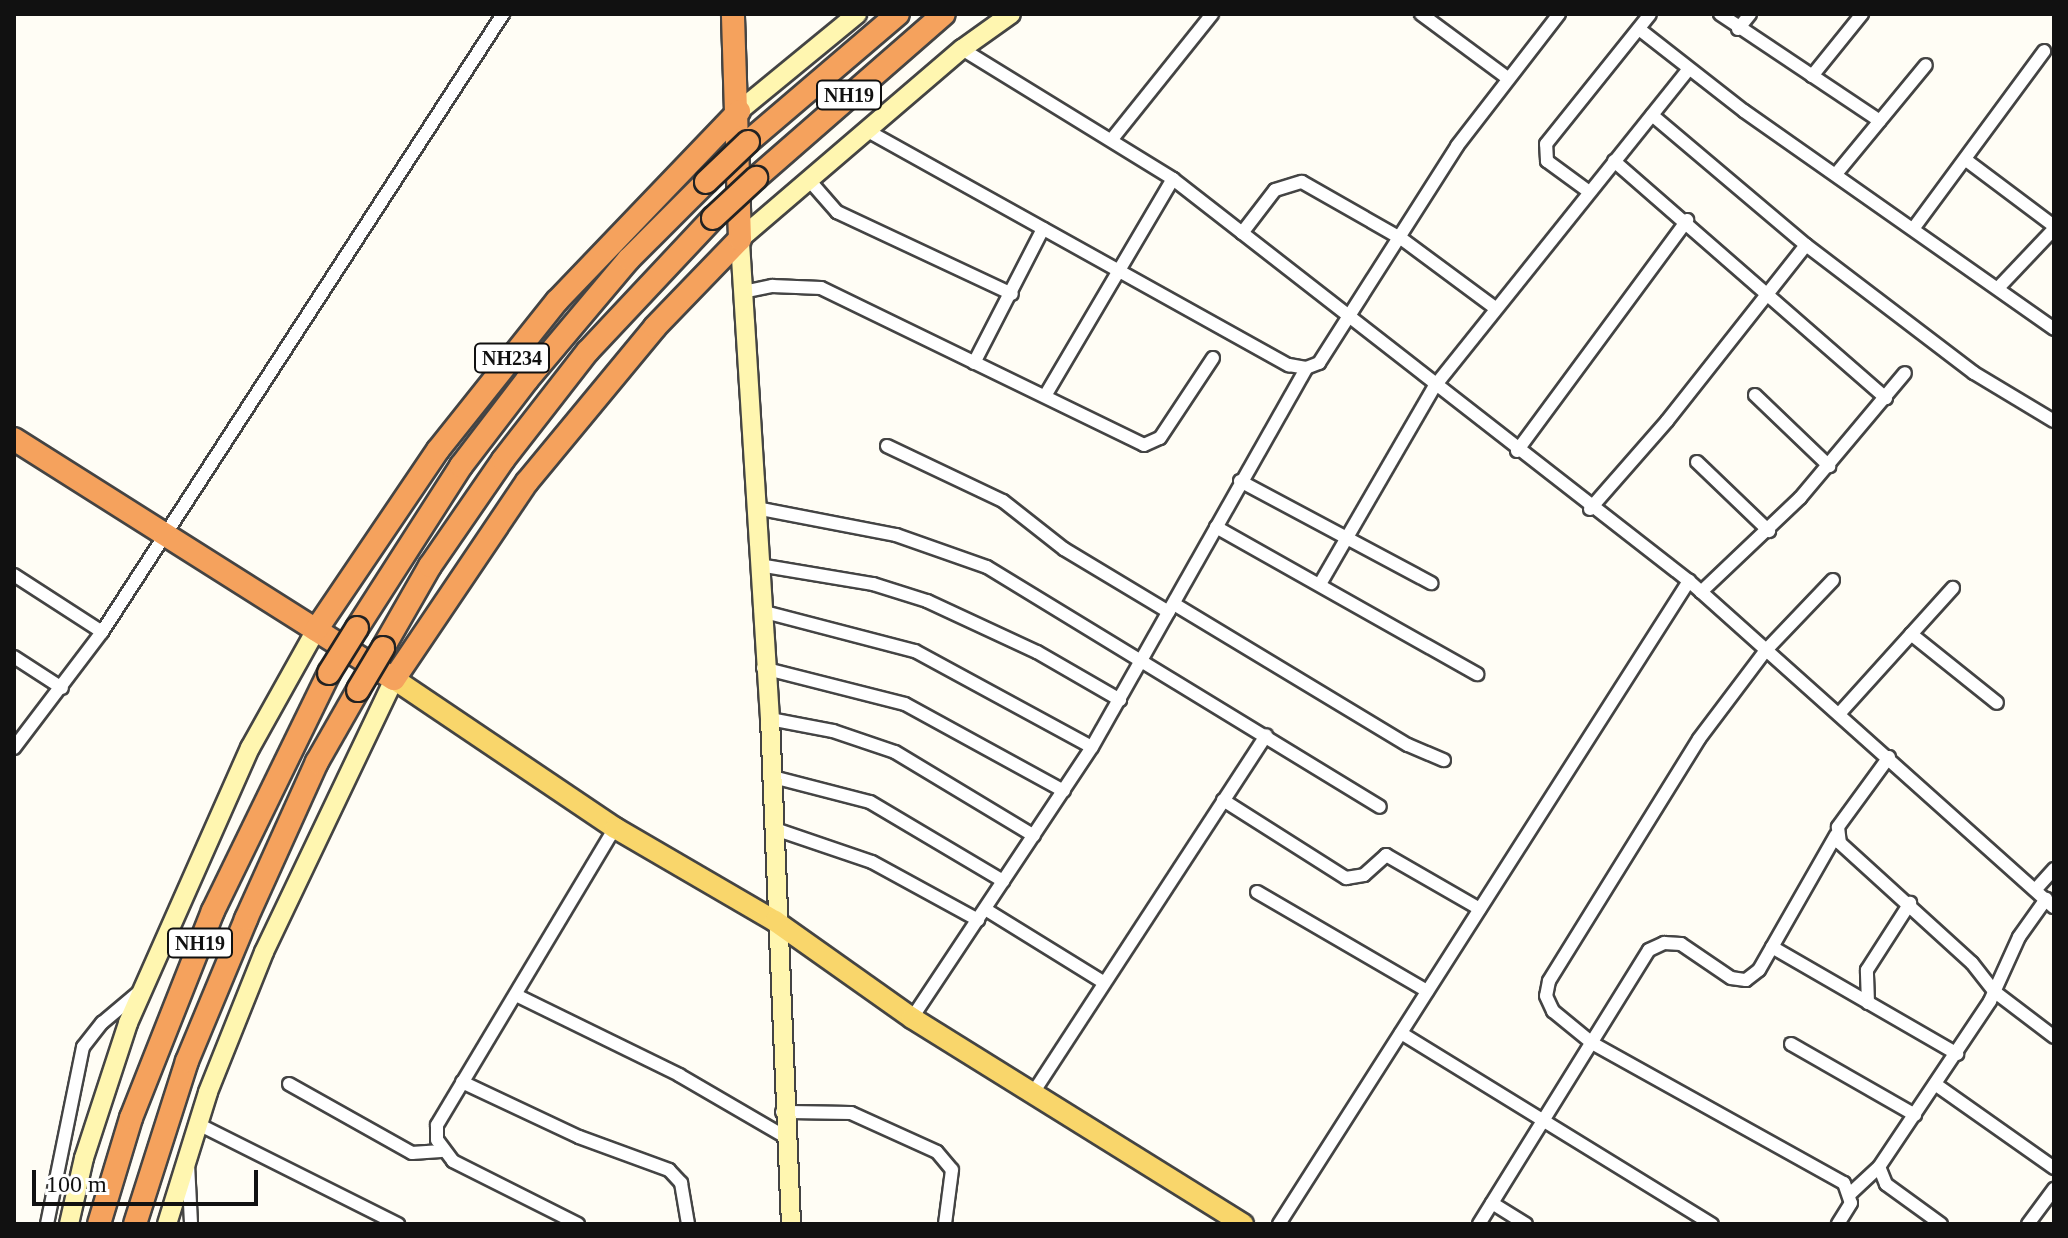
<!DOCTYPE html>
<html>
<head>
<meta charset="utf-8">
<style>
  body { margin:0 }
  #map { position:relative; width:2068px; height:1238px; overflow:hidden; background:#fffdf5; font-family:Georgia,serif }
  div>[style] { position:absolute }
  .roads { filter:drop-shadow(2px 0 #444) drop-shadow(-2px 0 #444) drop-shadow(0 2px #444) drop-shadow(0 -2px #444) }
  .street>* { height:12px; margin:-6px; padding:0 6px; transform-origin:6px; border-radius:6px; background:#fff }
  .secondary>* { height:18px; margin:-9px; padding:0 9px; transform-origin:9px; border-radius:9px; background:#fff6b0 }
  .primary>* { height:20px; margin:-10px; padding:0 10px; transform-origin:10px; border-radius:10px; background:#f9d66b }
  .highway>* { height:22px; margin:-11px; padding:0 11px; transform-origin:11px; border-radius:11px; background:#f5a25d }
  .bridges { filter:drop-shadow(2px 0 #222) drop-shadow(-2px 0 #222) drop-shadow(0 2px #222) drop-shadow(0 -2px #222) }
  .highway-bridge>* { height:22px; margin:-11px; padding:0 11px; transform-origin:11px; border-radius:11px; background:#f5a25d }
  span { translate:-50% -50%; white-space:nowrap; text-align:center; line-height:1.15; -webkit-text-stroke:8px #fff; paint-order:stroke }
  .shield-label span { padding:2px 6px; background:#fff; border:2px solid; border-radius:6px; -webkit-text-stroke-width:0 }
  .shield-label { font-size:20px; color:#111; font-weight:700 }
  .frame { position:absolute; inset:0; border:16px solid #111; pointer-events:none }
  .scale { position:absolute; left:32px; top:1170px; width:226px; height:36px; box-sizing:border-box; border:4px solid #111; border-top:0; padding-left:10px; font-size:24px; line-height:28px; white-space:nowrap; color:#111; -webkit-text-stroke:6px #fff; paint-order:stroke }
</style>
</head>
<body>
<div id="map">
  <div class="roads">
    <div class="street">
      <i style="left:1421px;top:14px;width:106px;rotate:36.5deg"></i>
      <i style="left:1720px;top:14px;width:192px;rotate:33.8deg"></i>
      <i style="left:1639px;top:29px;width:133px;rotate:38deg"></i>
      <i style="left:1744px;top:111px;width:379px;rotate:35.1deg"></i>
      <i style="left:1738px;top:29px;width:19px;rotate:-51deg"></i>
      <i style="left:962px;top:49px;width:248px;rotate:31.6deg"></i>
      <i style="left:1173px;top:179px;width:654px;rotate:37.92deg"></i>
      <i style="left:1689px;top:581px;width:489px;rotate:41.8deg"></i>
      <i style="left:1812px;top:76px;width:80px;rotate:-51.1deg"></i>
      <i style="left:1652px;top:115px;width:202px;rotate:40.2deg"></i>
      <i style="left:866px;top:130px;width:484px;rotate:29.1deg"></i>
      <i style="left:1289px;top:365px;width:17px;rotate:10deg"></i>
      <i style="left:1306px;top:368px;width:14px;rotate:-21deg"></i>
      <i style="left:1319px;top:363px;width:257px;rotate:-57.5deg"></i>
      <i style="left:1457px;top:146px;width:167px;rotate:-52.3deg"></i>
      <i style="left:1112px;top:139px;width:160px;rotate:-51.3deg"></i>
      <i style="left:1966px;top:160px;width:110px;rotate:36.9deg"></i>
      <i style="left:1614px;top:161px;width:361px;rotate:41.1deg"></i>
      <i style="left:1836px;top:174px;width:141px;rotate:-50.5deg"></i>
      <i style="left:809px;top:180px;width:43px;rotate:48.8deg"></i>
      <i style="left:837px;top:212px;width:193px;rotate:25.1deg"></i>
      <i style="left:1588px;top:191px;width:51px;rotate:-143.8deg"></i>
      <i style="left:1547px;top:161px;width:17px;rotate:-93deg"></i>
      <i style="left:1546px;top:144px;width:166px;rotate:-51.3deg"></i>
      <i style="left:1913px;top:229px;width:221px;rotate:-53.6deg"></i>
      <i style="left:1242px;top:233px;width:54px;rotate:-52.5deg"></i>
      <i style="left:1275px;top:190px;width:28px;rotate:-17deg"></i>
      <i style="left:1302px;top:182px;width:115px;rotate:29.7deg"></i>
      <i style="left:1402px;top:239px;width:114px;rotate:36.5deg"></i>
      <i style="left:1999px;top:287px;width:80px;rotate:-46.5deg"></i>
      <i style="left:743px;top:292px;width:30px;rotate:-12deg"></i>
      <i style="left:772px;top:286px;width:49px;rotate:2.3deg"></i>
      <i style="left:821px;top:288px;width:359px;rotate:25.9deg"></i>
      <i style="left:1144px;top:445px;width:17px;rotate:-24deg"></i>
      <i style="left:1160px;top:438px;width:96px;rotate:-56.5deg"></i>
      <i style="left:974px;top:363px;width:151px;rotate:-62.8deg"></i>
      <i style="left:1755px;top:395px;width:103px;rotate:43.8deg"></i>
      <i style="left:1045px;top:396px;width:252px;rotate:-59.5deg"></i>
      <i style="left:887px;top:446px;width:128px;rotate:25.4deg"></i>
      <i style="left:1003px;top:501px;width:78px;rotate:38.2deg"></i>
      <i style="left:1064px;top:549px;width:122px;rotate:31deg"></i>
      <i style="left:1517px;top:451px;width:287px;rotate:-53.6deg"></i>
      <i style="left:1697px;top:462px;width:100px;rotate:43.8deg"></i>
      <i style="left:1240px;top:481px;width:217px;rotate:28.1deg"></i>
      <i style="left:756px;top:508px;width:143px;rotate:10.9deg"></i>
      <i style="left:896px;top:535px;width:96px;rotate:19.4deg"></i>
      <i style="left:987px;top:567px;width:460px;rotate:31.4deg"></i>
      <i style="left:1590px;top:509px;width:117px;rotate:-48.8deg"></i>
      <i style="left:1667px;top:421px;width:224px;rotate:-51.7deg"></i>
      <i style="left:1806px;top:245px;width:211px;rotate:37.3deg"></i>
      <i style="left:1974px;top:373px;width:93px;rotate:31deg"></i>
      <i style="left:1216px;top:527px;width:300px;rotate:29.4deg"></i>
      <i style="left:759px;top:565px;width:116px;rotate:9.5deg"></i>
      <i style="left:873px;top:584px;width:57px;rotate:17.5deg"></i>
      <i style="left:927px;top:601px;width:121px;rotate:24.9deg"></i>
      <i style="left:1037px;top:652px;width:96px;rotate:30deg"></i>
      <i style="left:14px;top:575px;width:105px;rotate:32.9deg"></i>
      <i style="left:1833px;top:580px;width:97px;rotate:133.7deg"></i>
      <i style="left:1766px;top:650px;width:111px;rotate:127deg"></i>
      <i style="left:1699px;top:739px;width:285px;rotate:121.8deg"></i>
      <i style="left:1549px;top:981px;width:15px;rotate:101deg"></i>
      <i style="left:1546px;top:996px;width:17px;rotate:65deg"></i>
      <i style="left:1553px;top:1011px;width:50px;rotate:39.4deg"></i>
      <i style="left:1592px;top:1043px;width:288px;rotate:29.1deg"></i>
      <i style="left:1844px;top:1183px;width:21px;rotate:71deg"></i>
      <i style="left:1851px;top:1203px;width:25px;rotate:122deg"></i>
      <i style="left:1320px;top:584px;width:228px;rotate:-59.9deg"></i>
      <i style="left:1434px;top:387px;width:406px;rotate:-51.3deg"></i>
      <i style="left:1701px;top:592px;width:137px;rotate:-43.5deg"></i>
      <i style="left:1800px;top:498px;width:163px;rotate:-50deg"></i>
      <i style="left:1174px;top:604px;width:273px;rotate:31.1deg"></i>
      <i style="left:1408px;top:745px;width:39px;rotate:23deg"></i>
      <i style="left:761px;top:611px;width:159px;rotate:14.6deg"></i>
      <i style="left:915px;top:651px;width:201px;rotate:28.5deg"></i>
      <i style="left:1911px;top:634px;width:110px;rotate:38.7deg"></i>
      <i style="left:14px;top:657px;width:57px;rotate:32.9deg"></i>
      <i style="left:763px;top:668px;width:146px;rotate:14.2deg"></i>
      <i style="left:905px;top:704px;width:181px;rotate:28.7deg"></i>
      <i style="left:1839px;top:714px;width:170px;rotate:-47.9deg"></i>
      <i style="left:770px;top:719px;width:64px;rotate:10.8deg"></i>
      <i style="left:833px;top:731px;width:65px;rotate:18.7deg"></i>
      <i style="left:895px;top:752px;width:162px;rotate:31.1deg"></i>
      <i style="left:14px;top:748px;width:146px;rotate:-52.8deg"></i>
      <i style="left:102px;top:632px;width:737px;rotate:-57.02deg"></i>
      <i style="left:1889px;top:757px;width:87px;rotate:126.1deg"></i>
      <i style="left:1838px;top:827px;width:16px;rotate:83deg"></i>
      <i style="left:1840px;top:843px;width:178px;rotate:42.3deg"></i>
      <i style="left:1972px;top:963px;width:37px;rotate:52deg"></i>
      <i style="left:1995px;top:992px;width:74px;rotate:37.3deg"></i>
      <i style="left:773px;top:777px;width:100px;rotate:14.5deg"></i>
      <i style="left:870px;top:802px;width:155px;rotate:30.7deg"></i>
      <i style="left:1223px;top:800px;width:146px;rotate:32.4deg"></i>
      <i style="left:1346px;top:878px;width:18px;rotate:-9deg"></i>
      <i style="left:1364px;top:875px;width:30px;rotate:-42deg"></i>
      <i style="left:1386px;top:855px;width:108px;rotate:29.9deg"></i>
      <i style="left:775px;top:829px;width:102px;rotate:18.8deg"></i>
      <i style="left:872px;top:862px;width:121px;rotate:28.7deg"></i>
      <i style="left:2036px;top:889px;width:27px;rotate:-48deg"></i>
      <i style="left:1257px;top:892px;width:197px;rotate:30.2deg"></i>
      <i style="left:985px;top:909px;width:139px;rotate:31.7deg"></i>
      <i style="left:1772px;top:947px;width:214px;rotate:30deg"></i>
      <i style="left:516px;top:995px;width:182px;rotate:26.1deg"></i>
      <i style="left:679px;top:1075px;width:121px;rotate:30.2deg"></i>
      <i style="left:1868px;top:1003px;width:33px;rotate:-92deg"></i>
      <i style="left:1867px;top:970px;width:80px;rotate:-57.3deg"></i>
      <i style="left:912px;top:1018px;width:325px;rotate:-56.4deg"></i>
      <i style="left:1092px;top:747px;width:435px;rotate:-60.5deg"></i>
      <i style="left:1401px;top:1033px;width:365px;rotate:31.6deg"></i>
      <i style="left:1791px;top:1044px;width:143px;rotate:29.8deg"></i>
      <i style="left:462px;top:1082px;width:129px;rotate:25.2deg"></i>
      <i style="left:579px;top:1137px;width:96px;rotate:20.1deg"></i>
      <i style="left:669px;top:1170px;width:18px;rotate:47deg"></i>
      <i style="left:681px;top:1183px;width:42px;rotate:80.3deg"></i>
      <i style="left:289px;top:1084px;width:141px;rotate:29.3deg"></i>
      <i style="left:412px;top:1153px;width:29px;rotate:-4deg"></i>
      <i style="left:1935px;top:1084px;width:146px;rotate:35.2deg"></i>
      <i style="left:1033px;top:1093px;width:427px;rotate:-56.9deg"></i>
      <i style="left:782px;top:1112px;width:69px;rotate:0.8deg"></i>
      <i style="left:851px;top:1113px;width:94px;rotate:24.4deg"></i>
      <i style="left:937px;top:1152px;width:23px;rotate:50deg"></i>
      <i style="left:952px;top:1170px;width:54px;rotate:97.4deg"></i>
      <i style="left:198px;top:1124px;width:224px;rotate:26.6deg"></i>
      <i style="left:188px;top:1164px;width:60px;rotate:87.1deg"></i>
      <i style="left:1851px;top:1193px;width:38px;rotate:-43deg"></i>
      <i style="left:1492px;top:1203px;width:40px;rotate:32deg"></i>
      <i style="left:47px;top:1224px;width:181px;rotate:-78.5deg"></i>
      <i style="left:83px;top:1047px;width:31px;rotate:-52deg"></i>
      <i style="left:102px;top:1023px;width:50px;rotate:-40.1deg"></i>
      <i style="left:578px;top:1224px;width:140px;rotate:-153.3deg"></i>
      <i style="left:453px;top:1161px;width:26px;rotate:-127deg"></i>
      <i style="left:437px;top:1140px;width:15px;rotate:-90deg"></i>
      <i style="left:437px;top:1125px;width:346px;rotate:-59.1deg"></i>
      <i style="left:1279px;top:1224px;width:763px;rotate:-57.48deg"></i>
      <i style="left:1479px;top:1224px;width:322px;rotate:-58.2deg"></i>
      <i style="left:1649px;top:950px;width:17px;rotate:-25deg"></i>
      <i style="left:1664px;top:943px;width:17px;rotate:3deg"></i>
      <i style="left:1681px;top:944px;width:60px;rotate:34.2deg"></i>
      <i style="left:1731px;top:978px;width:15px;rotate:8deg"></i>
      <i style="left:1746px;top:980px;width:16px;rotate:-38deg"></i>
      <i style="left:1759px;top:970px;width:155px;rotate:-60.3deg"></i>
      <i style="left:1941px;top:1224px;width:68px;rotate:-144deg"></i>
      <i style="left:1886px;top:1184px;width:18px;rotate:-112deg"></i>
      <i style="left:1879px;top:1167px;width:200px;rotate:-56.2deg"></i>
      <i style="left:1990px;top:1001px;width:70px;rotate:-65.6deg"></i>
      <i style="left:2019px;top:937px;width:47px;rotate:-54.6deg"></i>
      <i style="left:2028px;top:1224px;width:44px;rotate:-53.4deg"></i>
    </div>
    <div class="secondary">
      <i style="left:739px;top:111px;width:153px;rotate:-39.4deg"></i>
      <i style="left:69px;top:1224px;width:68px;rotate:-77.2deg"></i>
      <i style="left:84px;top:1158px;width:142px;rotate:-71.9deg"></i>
      <i style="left:128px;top:1023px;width:301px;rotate:-66.1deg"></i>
      <i style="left:250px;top:748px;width:135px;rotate:-60.8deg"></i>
      <i style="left:167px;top:1224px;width:138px;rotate:-72.7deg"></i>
      <i style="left:208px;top:1092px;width:151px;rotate:-68.2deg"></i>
      <i style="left:264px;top:952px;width:302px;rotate:-64.5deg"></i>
      <i style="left:791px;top:1224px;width:505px;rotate:-92.38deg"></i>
      <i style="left:770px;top:719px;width:481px;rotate:-93.6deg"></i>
      <i style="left:740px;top:239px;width:292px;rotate:-40.6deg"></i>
      <i style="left:962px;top:49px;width:60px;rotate:-35.5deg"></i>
    </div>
    <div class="primary">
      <i style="left:394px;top:679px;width:267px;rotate:34deg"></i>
      <i style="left:615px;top:828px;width:185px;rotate:30.2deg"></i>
      <i style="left:775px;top:921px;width:168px;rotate:35.3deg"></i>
      <i style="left:912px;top:1018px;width:390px;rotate:31.9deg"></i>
    </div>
    <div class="highway">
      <i style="left:748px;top:142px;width:197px;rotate:-40.5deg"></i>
      <i style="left:756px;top:178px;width:249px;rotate:-41.1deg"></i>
      <i style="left:14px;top:439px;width:449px;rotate:32.3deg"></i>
      <i style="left:394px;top:679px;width:238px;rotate:-56deg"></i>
      <i style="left:527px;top:482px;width:201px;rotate:-50.4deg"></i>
      <i style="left:655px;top:327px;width:122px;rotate:-46deg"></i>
      <i style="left:740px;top:239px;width:225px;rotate:-91.8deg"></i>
      <i style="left:357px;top:628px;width:193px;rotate:-57.3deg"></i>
      <i style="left:461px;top:466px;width:108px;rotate:-52.5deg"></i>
      <i style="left:527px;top:380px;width:158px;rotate:-49.9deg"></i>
      <i style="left:629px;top:259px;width:109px;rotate:-45deg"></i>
      <i style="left:316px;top:630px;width:217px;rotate:-55.9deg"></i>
      <i style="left:438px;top:450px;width:191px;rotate:-51.4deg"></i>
      <i style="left:557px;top:301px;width:263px;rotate:-46.2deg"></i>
      <i style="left:383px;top:648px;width:95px;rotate:-60.2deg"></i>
      <i style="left:430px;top:566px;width:129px;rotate:-55.4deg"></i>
      <i style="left:503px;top:460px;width:138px;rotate:-52.1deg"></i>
      <i style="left:588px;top:351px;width:183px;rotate:-46.8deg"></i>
      <i style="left:99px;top:1224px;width:111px;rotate:-73.2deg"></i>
      <i style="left:131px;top:1118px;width:223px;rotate:-68.4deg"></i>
      <i style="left:213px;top:911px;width:265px;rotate:-64deg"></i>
      <i style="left:135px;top:1224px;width:171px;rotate:-72.3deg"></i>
      <i style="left:187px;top:1061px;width:154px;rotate:-67.4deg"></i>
      <i style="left:246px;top:919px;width:172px;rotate:-65.7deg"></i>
      <i style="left:317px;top:762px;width:83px;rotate:-60.3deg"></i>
    </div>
  </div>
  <div class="bridges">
    <div class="highway-bridge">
      <i style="left:706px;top:182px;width:58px;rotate:-43.6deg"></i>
      <i style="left:713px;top:218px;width:59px;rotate:-42.9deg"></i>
      <i style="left:329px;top:673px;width:53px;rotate:-58.1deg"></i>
      <i style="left:358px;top:690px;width:49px;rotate:-59.2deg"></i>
    </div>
  </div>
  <div class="shield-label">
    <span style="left:849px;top:95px">NH19</span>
    <span style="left:512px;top:358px">NH234</span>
    <span style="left:200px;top:943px">NH19</span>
  </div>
  <div class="frame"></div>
  <div class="scale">100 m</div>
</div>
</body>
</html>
